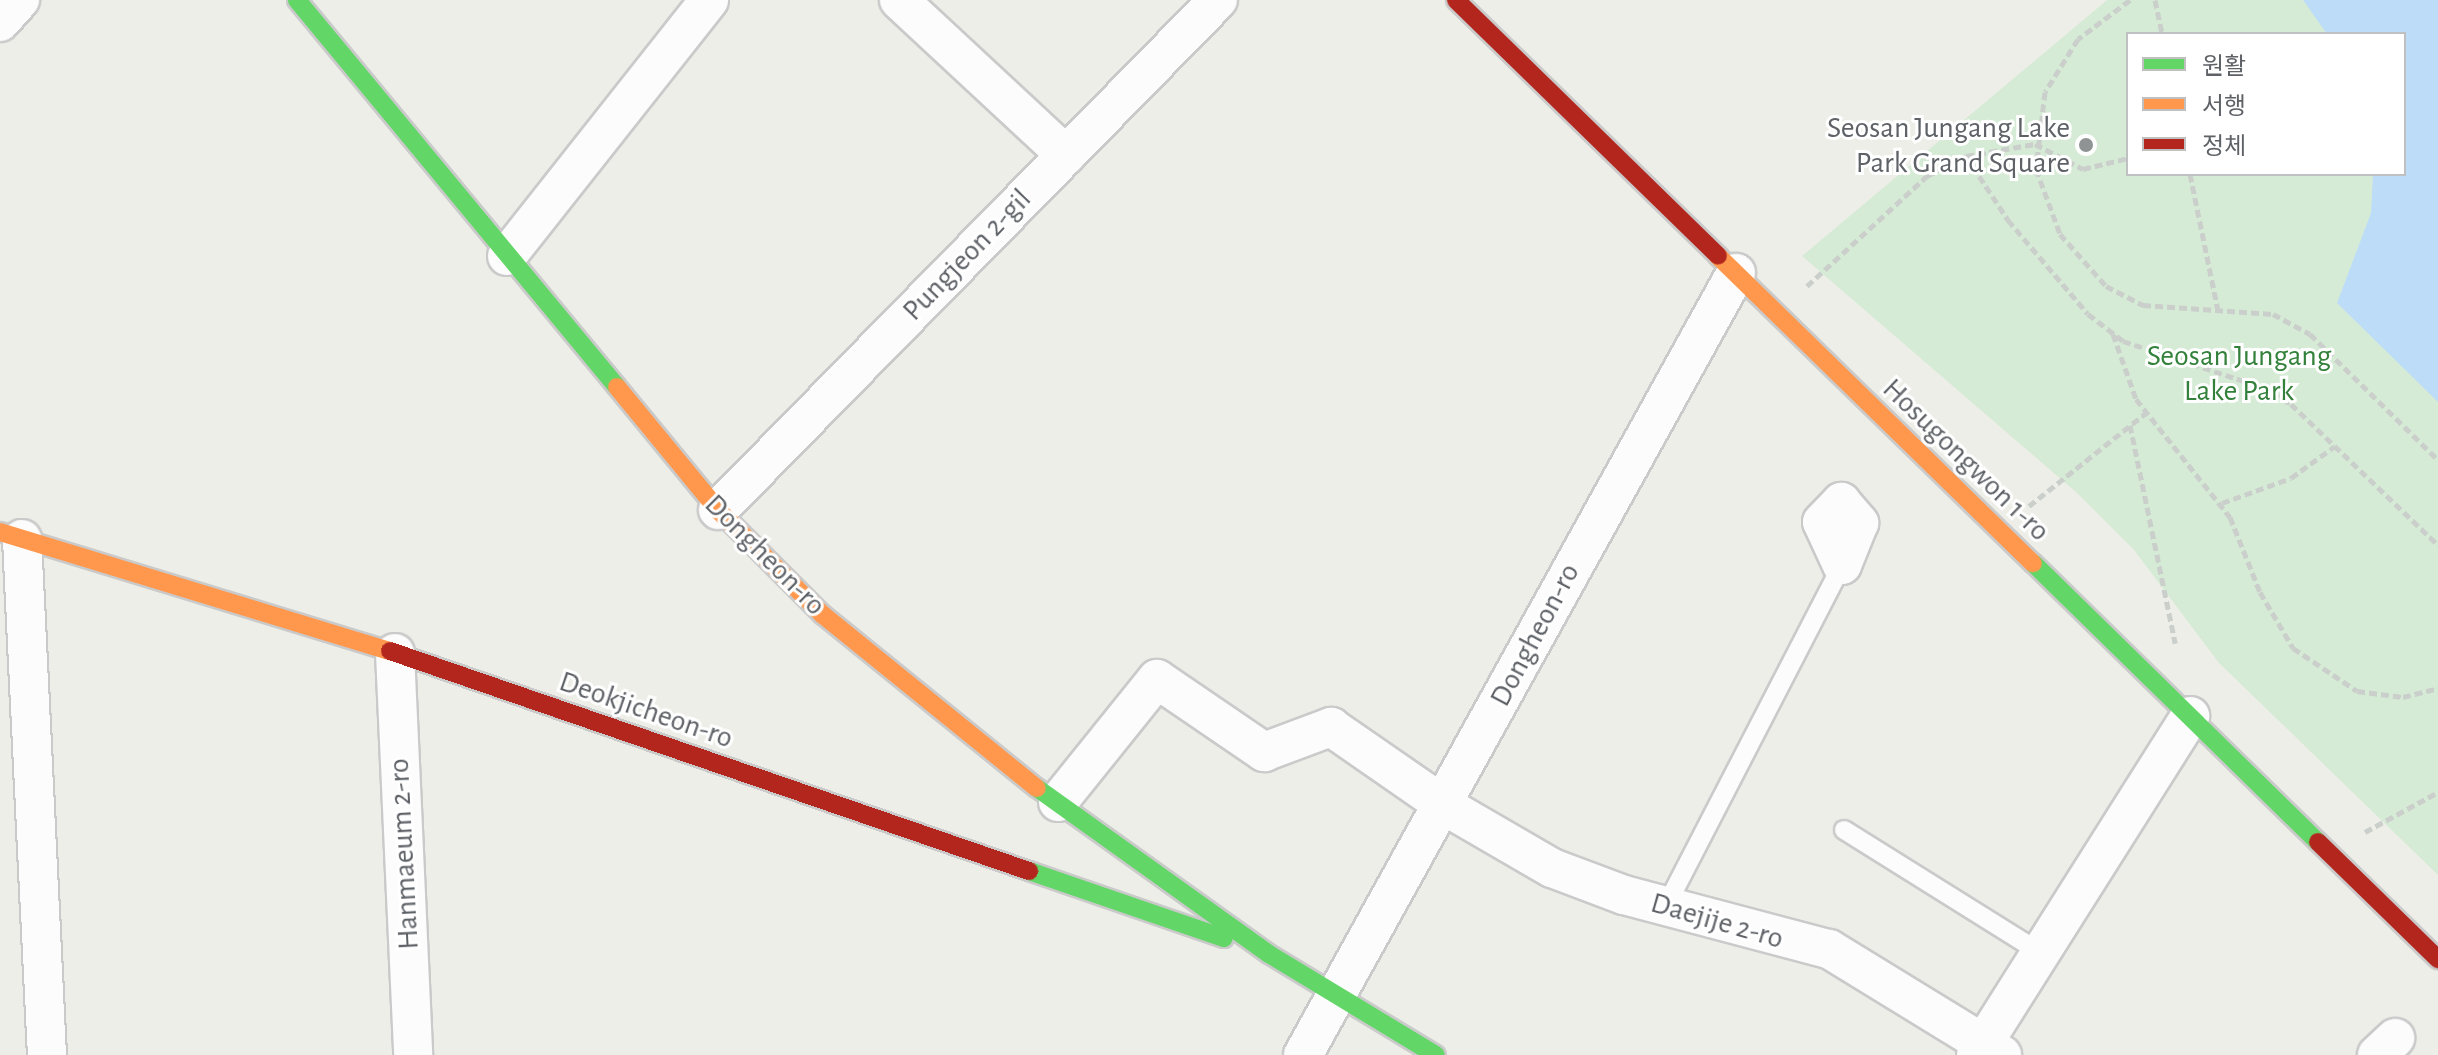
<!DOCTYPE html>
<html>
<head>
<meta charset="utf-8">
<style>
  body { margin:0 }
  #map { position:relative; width:2438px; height:1055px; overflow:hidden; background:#eeeee9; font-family:"Alegreya Sans","Noto Sans KR",sans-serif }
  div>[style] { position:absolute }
  .green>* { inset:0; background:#d6ebd5 }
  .water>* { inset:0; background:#bddcf8 }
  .path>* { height:5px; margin-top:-2.5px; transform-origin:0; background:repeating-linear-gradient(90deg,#cacfcb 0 8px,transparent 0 12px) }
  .roads { filter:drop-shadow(2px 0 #cacaca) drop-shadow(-2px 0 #cacaca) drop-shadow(0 2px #cacaca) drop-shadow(0 -2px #cacaca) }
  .lane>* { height:18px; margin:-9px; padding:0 9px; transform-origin:9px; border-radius:9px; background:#fcfcfc }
  .street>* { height:38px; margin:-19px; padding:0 19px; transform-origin:19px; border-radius:19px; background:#fcfcfc }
  .fast>* { height:18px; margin:-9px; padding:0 9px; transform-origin:9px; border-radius:9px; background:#63d668 }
  .slow>* { height:18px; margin:-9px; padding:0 9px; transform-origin:9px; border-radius:9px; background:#ff974d }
  .jam>* { height:18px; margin:-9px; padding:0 9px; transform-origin:9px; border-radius:9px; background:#b3261e }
  .dots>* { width:22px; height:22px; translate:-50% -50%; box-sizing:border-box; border:4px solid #fff; border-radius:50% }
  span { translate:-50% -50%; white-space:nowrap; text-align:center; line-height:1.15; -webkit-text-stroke:6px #fff; paint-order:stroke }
  .poi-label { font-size:30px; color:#5e6267 }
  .right { translate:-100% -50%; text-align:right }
  .street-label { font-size:30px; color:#5e6267 }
  .park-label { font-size:30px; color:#33813b }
  .legend { position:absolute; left:2126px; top:32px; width:280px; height:144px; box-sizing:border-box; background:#fff; border:2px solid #bfc0c2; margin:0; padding:10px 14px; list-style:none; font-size:24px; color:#5e6267 }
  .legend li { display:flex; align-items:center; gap:16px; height:40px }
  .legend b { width:40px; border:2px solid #bfc0c2 }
</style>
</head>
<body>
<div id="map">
  <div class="green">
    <i style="clip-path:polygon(evenodd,2107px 0,2438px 0,2438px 875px,2219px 663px,2134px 550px,2077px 493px,1802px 256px,2107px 0,2128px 34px,2404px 34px,2404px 174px,2128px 174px,2128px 34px)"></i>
  </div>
  <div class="water">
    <i style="clip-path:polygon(2303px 0,2438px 0,2438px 402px,2337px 303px,2371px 213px,2373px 174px,2404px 174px,2404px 34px,2327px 34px)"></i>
  </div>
  <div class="path">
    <i style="left:2130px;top:0;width:65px;rotate:143.1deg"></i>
    <i style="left:2078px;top:39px;width:62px;rotate:121.9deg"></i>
    <i style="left:2045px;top:92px;width:78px;rotate:96.7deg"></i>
    <i style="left:2036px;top:169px;width:69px;rotate:69.7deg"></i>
    <i style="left:2060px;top:234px;width:69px;rotate:48.5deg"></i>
    <i style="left:2106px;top:286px;width:42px;rotate:27.2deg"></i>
    <i style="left:2143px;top:305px;width:130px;rotate:4deg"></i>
    <i style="left:2273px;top:314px;width:42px;rotate:28.4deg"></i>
    <i style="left:2310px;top:334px;width:180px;rotate:44.5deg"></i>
    <i style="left:2155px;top:0;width:35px;rotate:78deg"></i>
    <i style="left:1966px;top:156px;width:77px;rotate:56.7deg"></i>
    <i style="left:2008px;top:220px;width:123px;rotate:49.6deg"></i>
    <i style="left:2088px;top:314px;width:44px;rotate:37.6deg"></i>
    <i style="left:2123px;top:341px;width:146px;rotate:18.3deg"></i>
    <i style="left:2262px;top:387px;width:34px;rotate:30deg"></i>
    <i style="left:2291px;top:404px;width:204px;rotate:43.8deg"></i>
    <i style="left:2190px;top:174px;width:140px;rotate:78.4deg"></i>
    <i style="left:1807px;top:286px;width:163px;rotate:-42.5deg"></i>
    <i style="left:1927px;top:176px;width:44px;rotate:-27.1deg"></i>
    <i style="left:1966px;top:156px;width:70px;rotate:-9.9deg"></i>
    <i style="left:2035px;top:144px;width:54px;rotate:27.5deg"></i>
    <i style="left:2083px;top:169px;width:46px;rotate:-13.7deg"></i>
    <i style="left:2113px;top:334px;width:69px;rotate:70.5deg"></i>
    <i style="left:2136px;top:399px;width:151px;rotate:51.5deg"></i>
    <i style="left:2230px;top:517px;width:81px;rotate:68.2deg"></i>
    <i style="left:2260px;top:592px;width:65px;rotate:59.5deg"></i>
    <i style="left:2293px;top:648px;width:77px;rotate:33.9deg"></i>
    <i style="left:2357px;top:691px;width:46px;rotate:7.4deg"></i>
    <i style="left:2403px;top:697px;width:36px;rotate:-14deg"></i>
    <i style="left:2130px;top:425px;width:223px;rotate:78.3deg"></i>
    <i style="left:2222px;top:503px;width:73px;rotate:-19.9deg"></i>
    <i style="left:2291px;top:478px;width:54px;rotate:-36deg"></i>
    <i style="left:2029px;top:506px;width:151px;rotate:-38.5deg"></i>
    <i style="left:2365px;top:832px;width:83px;rotate:-28.7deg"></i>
  </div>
  <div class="roads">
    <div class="lane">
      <i style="left:1844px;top:830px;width:232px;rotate:32deg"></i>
      <i style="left:1666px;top:906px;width:384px;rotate:-62.7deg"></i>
    </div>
    <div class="street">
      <i style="left:899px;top:0;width:228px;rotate:42.9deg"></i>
      <i style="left:0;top:22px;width:30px;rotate:-48deg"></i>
      <i style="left:507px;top:256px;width:326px;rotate:-51.7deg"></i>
      <i style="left:1841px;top:502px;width:28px;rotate:49deg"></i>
      <i style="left:1859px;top:523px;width:45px;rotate:112deg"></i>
      <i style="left:1842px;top:565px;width:47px;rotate:-114.9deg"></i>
      <i style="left:1822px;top:522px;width:28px;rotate:-46deg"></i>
      <i style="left:718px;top:510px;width:714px;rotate:-45.57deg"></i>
      <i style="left:22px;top:539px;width:517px;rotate:87.23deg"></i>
      <i style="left:395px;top:653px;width:402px;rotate:87.4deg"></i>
      <i style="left:1058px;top:802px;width:158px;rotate:-51.2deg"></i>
      <i style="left:1157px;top:679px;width:130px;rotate:34.3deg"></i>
      <i style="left:1264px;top:752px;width:72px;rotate:-20.5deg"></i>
      <i style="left:1331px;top:727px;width:139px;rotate:34.7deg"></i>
      <i style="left:1445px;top:806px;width:124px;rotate:30.1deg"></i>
      <i style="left:1552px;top:868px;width:77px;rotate:20.6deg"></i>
      <i style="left:1624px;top:895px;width:212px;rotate:14.8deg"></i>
      <i style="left:1829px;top:949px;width:203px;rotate:31.5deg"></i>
      <i style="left:1303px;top:1055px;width:894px;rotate:-61.03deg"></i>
      <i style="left:1976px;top:1055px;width:401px;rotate:-57.7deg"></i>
      <i style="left:2377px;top:1055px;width:25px;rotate:-43deg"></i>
    </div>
    <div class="fast">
      <i style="left:297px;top:0;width:502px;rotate:50.41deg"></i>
      <i style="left:2033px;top:563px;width:399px;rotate:44.4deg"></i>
      <i style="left:1037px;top:788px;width:285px;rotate:35.6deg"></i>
      <i style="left:1269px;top:954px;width:195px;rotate:31.2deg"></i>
      <i style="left:1029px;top:871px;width:206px;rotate:19deg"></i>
    </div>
    <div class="slow">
      <i style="left:1718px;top:256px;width:440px;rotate:44.3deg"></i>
      <i style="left:617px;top:387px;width:159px;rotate:50.6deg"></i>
      <i style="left:718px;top:510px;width:148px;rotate:45deg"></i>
      <i style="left:823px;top:615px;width:275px;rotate:39deg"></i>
      <i style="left:0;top:532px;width:408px;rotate:17deg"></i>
    </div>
    <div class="jam">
      <i style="left:1456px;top:0;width:366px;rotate:44.3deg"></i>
      <i style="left:390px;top:651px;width:676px;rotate:19deg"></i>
      <i style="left:2318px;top:842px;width:168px;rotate:44.3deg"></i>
    </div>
  </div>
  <div class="dots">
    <i style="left:2086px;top:145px;background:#909394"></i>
  </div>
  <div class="poi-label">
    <span class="right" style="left:2070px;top:145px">Seosan Jungang Lake<br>Park Grand Square</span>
  </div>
  <div class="street-label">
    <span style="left:967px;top:255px;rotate:-46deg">Pungjeon 2-gil</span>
    <span style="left:1966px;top:460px;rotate:44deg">Hosugongwon 1-ro</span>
    <span style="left:765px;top:555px;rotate:45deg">Dongheon-ro</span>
    <span style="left:1535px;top:635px;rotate:-62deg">Dongheon-ro</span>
    <span style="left:646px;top:710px;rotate:19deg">Deokjicheon-ro</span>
    <span style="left:404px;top:854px;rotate:-93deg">Hanmaeum 2-ro</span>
    <span style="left:1717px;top:921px;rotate:16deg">Daejije 2-ro</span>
  </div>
  <div class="park-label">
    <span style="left:2239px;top:373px">Seosan Jungang<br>Lake Park</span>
  </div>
  <ul class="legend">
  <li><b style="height:10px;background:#63d668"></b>원활</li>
  <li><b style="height:10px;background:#ff974d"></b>서행</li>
  <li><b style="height:10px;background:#b3261e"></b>정체</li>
  </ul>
</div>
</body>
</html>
